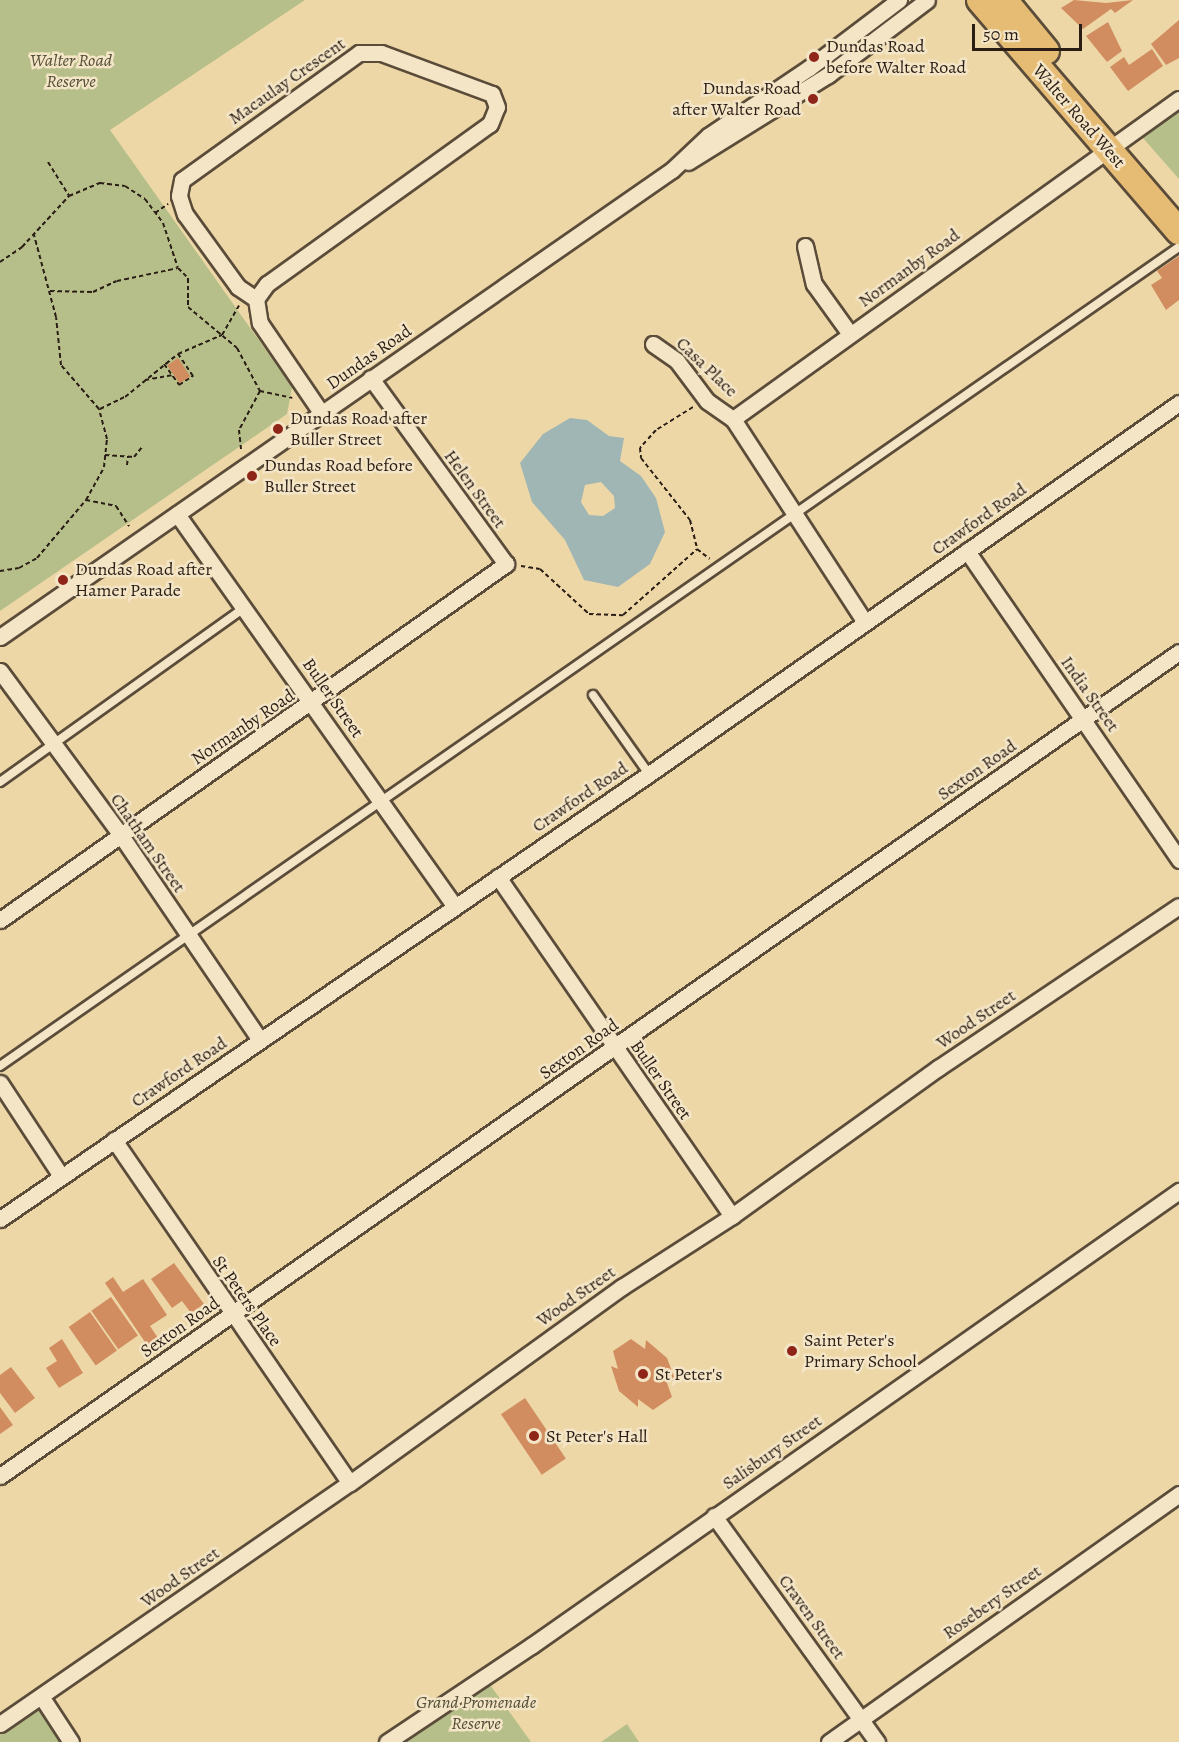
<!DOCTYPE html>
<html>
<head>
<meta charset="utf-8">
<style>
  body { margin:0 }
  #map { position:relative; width:1179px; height:1742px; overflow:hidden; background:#edd7a7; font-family:Alegreya,serif }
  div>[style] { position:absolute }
  .green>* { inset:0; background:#b6bf89 }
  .water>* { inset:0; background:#a0b6b4 }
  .building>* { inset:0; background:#d18d5f; transform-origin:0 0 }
  .path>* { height:2px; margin-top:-1px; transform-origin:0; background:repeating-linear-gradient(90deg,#2a1d15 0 4.5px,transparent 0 7.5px) }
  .roads { filter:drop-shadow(2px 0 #5b4c3a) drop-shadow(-2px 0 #5b4c3a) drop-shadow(0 2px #5b4c3a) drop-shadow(0 -2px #5b4c3a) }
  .service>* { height:8px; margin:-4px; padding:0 4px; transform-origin:4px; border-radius:4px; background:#f3e5c6 }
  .minor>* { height:15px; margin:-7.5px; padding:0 7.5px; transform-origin:7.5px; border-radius:7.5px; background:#f3e5c6 }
  .primary>* { height:26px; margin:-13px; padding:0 13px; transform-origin:13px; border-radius:13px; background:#e6bc74 }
  .dots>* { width:16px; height:16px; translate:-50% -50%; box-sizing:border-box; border:3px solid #f3e5c6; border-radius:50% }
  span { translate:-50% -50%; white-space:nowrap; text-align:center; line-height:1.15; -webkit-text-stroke:5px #f3e5c6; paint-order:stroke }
  .poi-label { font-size:18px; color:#2a1d15 }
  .left { translate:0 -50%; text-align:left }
  .right { translate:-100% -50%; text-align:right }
  .park-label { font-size:18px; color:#544e38; font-style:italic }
  .street-label { font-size:18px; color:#2a1d15 }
  .scale { position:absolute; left:972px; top:24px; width:110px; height:27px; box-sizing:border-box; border:3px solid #2a1d15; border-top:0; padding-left:8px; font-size:18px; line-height:21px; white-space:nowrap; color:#2a1d15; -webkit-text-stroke:4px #f3e5c6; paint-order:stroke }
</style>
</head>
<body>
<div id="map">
  <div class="green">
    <i style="clip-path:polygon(0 0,305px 0,110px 130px,292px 387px,287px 414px,0 611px)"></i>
    <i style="clip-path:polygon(1179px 99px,1179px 179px,1135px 129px)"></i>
    <i style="clip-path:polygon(483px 1675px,531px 1742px,387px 1742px)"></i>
    <i style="clip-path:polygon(41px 1696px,71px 1742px,0 1742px,0 1726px)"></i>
    <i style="clip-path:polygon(627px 1724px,639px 1742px,601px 1742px)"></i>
  </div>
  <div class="water">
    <i style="clip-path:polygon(evenodd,570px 418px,587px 420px,609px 436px,624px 438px,620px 461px,641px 476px,656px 498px,665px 532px,650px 564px,618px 587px,584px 580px,565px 540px,532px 502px,520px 463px,543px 434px,570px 418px,601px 482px,614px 496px,615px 508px,603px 516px,589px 515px,581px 502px,585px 485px,601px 482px)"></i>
  </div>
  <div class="building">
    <i style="clip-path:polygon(1074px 0,1106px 3px,1133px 0,1115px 13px,1111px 9px,1083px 29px,1061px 8px)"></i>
    <i style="clip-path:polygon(1179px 20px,1179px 58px,1166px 65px,1151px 44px)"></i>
    <i style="clip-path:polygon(1108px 22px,1122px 51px,1107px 62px,1086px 36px)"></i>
    <i style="clip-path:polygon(1152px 49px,1163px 66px,1128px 91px,1110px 67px,1124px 57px,1129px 65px)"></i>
    <i style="clip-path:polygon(1179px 256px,1179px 300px,1166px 310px,1151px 285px,1162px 278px,1157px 271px)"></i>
    <i style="left:178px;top:358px;width:22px;height:13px;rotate:56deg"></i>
    <i style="clip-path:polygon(174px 1263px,204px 1304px,191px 1313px,182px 1301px,172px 1308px,151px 1279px)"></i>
    <i style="clip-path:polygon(113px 1277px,123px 1292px,143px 1279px,167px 1315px,150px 1326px,158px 1338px,147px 1345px,105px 1283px)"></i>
    <i style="left:111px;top:1297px;width:47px;height:24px;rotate:55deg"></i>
    <i style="left:90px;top:1312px;width:47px;height:26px;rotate:55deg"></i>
    <i style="clip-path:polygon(62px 1339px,83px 1373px,59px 1388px,46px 1368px,57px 1361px,49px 1348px)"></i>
    <i style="clip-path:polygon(631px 1339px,645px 1349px,646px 1340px,667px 1358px,676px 1382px,666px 1380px,672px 1397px,653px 1410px,638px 1399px,638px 1407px,619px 1391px,611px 1366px,618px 1369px,613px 1351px)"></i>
    <i style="clip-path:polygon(11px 1367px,35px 1398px,15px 1413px,0 1393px,0 1375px)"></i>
    <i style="left:525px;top:1398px;width:73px;height:29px;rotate:56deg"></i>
    <i style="clip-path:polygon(0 1407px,13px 1425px,0 1434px)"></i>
  </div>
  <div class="path">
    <i style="left:48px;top:162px;width:40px;rotate:58deg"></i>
    <i style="left:155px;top:213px;width:16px;rotate:-35deg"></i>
    <i style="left:0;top:262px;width:27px;rotate:-34deg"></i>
    <i style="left:22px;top:247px;width:69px;rotate:-47.3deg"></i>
    <i style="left:69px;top:196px;width:34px;rotate:-23deg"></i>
    <i style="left:100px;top:183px;width:25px;rotate:7deg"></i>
    <i style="left:125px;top:186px;width:24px;rotate:33deg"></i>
    <i style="left:145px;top:199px;width:30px;rotate:53deg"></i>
    <i style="left:163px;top:223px;width:47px;rotate:71.6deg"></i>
    <i style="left:178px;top:268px;width:14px;rotate:45deg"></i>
    <i style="left:188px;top:278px;width:29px;rotate:90deg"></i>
    <i style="left:188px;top:307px;width:64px;rotate:39.9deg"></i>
    <i style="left:237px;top:348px;width:49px;rotate:61.9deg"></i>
    <i style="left:260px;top:391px;width:44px;rotate:118.3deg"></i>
    <i style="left:239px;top:430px;width:20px;rotate:84deg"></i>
    <i style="left:50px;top:291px;width:43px;rotate:1.3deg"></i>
    <i style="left:93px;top:292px;width:26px;rotate:-25deg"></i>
    <i style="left:117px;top:281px;width:62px;rotate:-12deg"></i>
    <i style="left:164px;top:364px;width:26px;rotate:54deg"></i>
    <i style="left:179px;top:385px;width:17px;rotate:-33deg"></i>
    <i style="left:193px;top:376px;width:27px;rotate:-124deg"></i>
    <i style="left:145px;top:380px;width:27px;rotate:-10deg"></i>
    <i style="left:260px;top:391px;width:33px;rotate:12deg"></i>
    <i style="left:693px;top:407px;width:44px;rotate:148.1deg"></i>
    <i style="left:656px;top:430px;width:24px;rotate:132deg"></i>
    <i style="left:640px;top:448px;width:10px;rotate:84deg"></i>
    <i style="left:641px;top:458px;width:79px;rotate:51.7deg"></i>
    <i style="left:690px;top:520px;width:30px;rotate:76deg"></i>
    <i style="left:697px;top:549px;width:16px;rotate:38deg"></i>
    <i style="left:100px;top:409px;width:28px;rotate:-26deg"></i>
    <i style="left:125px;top:397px;width:68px;rotate:-39.1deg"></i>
    <i style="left:178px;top:354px;width:48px;rotate:-23.4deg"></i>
    <i style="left:222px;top:335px;width:34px;rotate:-60deg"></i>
    <i style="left:105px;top:455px;width:29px;rotate:4deg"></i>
    <i style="left:134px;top:457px;width:13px;rotate:-51deg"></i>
    <i style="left:127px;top:465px;width:8px;rotate:-83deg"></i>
    <i style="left:86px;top:500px;width:31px;rotate:11deg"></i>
    <i style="left:116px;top:506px;width:24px;rotate:57deg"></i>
    <i style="left:521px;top:566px;width:19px;rotate:9deg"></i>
    <i style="left:540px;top:569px;width:67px;rotate:42.6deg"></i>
    <i style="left:589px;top:614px;width:34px;rotate:2deg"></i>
    <i style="left:623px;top:615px;width:99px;rotate:-41.7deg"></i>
    <i style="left:0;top:571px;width:19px;rotate:-9deg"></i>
    <i style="left:19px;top:568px;width:21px;rotate:-29deg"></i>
    <i style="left:37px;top:558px;width:76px;rotate:-49.8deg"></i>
    <i style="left:86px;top:500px;width:38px;rotate:-61deg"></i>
    <i style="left:104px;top:467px;width:28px;rotate:-84deg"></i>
    <i style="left:107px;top:439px;width:31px;rotate:-105deg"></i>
    <i style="left:99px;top:409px;width:58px;rotate:-130.8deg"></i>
    <i style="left:61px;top:365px;width:48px;rotate:-95.9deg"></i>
    <i style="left:56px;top:317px;width:85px;rotate:-105deg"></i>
  </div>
  <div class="roads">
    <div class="service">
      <i style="left:593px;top:695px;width:97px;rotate:54.7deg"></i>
      <i style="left:0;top:782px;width:301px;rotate:-35.5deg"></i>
      <i style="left:0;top:1066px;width:1436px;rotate:-34.79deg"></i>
    </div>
    <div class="minor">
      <i style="left:688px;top:162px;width:165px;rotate:-31.9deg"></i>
      <i style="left:828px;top:75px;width:124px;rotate:-37.1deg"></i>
      <i style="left:805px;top:246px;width:39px;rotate:77deg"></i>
      <i style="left:814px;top:284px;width:62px;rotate:54.2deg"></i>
      <i style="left:256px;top:299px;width:19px;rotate:-54deg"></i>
      <i style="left:267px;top:284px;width:274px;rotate:-35.7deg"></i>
      <i style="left:490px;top:124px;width:18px;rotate:-68deg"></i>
      <i style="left:497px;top:107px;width:14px;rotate:-111deg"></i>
      <i style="left:492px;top:94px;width:118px;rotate:-159.7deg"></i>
      <i style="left:381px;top:53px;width:22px;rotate:180deg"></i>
      <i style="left:359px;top:53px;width:218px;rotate:144.3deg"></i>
      <i style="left:182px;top:180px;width:16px;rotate:101deg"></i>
      <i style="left:179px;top:196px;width:19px;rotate:72deg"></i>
      <i style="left:185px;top:214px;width:90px;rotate:54deg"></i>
      <i style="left:238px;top:287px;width:22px;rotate:34deg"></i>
      <i style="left:256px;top:299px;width:24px;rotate:81deg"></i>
      <i style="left:260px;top:323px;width:110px;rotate:55.7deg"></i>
      <i style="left:653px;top:344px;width:29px;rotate:35deg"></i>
      <i style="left:677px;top:361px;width:50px;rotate:53.1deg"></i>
      <i style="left:707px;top:401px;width:32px;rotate:35deg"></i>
      <i style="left:733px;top:419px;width:549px;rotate:-35.66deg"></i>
      <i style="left:733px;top:419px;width:242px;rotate:57deg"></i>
      <i style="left:177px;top:514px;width:481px;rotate:54.7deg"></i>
      <i style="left:967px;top:551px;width:375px;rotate:55.5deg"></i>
      <i style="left:0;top:637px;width:818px;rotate:-34.8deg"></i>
      <i style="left:672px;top:170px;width:50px;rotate:-43.4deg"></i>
      <i style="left:708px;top:136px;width:122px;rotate:-34deg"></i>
      <i style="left:809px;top:68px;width:113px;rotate:-37.1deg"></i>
      <i style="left:0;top:671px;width:202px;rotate:53.6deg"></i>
      <i style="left:120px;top:834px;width:249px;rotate:55.8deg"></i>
      <i style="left:498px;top:877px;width:412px;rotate:55.4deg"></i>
      <i style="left:0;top:920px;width:619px;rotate:-35.13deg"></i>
      <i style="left:506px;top:564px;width:230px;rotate:-126deg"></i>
      <i style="left:0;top:1083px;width:111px;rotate:56.7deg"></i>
      <i style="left:114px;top:1140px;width:416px;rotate:55.5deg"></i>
      <i style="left:0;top:1219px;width:787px;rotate:-34.44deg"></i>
      <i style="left:649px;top:774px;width:647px;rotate:-34.99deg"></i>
      <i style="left:0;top:1476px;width:1438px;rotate:-34.95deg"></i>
      <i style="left:714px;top:1516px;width:279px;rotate:54.2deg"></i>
      <i style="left:41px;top:1696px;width:55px;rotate:56.9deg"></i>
      <i style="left:0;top:1724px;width:425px;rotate:-34.6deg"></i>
      <i style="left:350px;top:1483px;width:335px;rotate:-35.8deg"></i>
      <i style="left:622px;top:1287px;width:131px;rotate:-32.8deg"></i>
      <i style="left:732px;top:1216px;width:254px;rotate:-35.7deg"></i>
      <i style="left:938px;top:1068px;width:290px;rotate:-33.9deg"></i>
      <i style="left:387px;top:1742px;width:173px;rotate:-33.7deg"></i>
      <i style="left:531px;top:1646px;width:792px;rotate:-35.08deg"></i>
      <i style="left:829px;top:1742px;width:429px;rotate:-35.3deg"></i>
    </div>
    <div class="primary">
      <i style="left:980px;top:0;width:305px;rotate:49.3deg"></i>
      <i style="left:1004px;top:0;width:66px;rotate:50.5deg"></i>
    </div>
  </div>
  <div class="dots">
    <i style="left:814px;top:57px;background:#8f2418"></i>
    <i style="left:813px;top:99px;background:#8f2418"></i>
    <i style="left:278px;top:429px;background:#8f2418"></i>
    <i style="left:252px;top:476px;background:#8f2418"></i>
    <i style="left:63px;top:580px;background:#8f2418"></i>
    <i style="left:792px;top:1351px;background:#8f2418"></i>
    <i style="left:643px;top:1374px;background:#8f2418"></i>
    <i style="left:534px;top:1436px;background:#8f2418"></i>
  </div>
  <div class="poi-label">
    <span class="left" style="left:826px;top:57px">Dundas Road<br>before Walter Road</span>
    <span class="right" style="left:801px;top:99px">Dundas Road<br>after Walter Road</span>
    <span class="left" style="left:290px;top:429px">Dundas Road after<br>Buller Street</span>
    <span class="left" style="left:264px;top:476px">Dundas Road before<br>Buller Street</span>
    <span class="left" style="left:75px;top:580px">Dundas Road after<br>Hamer Parade</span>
    <span class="left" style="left:804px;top:1351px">Saint Peter's<br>Primary School</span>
    <span class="left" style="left:655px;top:1374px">St Peter's</span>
    <span class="left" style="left:546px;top:1436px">St Peter's Hall</span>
  </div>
  <div class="park-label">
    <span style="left:71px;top:71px">Walter Road<br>Reserve</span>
    <span style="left:476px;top:1713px">Grand Promenade<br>Reserve</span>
  </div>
  <div class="street-label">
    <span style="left:287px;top:81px;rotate:-35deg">Macaulay Crescent</span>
    <span style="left:1079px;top:116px;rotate:49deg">Walter Road West</span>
    <span style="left:909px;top:268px;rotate:-36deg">Normanby Road</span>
    <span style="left:369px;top:357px;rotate:-35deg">Dundas Road</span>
    <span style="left:707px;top:367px;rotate:44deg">Casa Place</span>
    <span style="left:475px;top:489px;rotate:54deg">Helen Street</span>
    <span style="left:979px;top:519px;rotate:-35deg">Crawford Road</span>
    <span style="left:1090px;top:694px;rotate:55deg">India Street</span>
    <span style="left:333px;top:698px;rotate:55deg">Buller Street</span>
    <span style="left:243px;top:727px;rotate:-34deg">Normanby Road</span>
    <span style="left:977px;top:770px;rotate:-35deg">Sexton Road</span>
    <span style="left:580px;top:797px;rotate:-34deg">Crawford Road</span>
    <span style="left:148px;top:843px;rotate:55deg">Chatham Street</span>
    <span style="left:976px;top:1019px;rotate:-34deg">Wood Street</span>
    <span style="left:579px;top:1049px;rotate:-35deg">Sexton Road</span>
    <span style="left:179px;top:1072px;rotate:-34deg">Crawford Road</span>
    <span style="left:661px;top:1080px;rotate:55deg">Buller Street</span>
    <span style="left:576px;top:1296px;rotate:-35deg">Wood Street</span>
    <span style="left:247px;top:1301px;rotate:55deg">St Peters Place</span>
    <span style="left:180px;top:1327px;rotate:-35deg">Sexton Road</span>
    <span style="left:772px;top:1452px;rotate:-35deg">Salisbury Street</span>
    <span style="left:180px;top:1577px;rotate:-35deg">Wood Street</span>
    <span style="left:992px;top:1602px;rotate:-35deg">Rosebery Street</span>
    <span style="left:812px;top:1617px;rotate:54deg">Craven Street</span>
  </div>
  <div class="scale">50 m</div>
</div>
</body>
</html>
